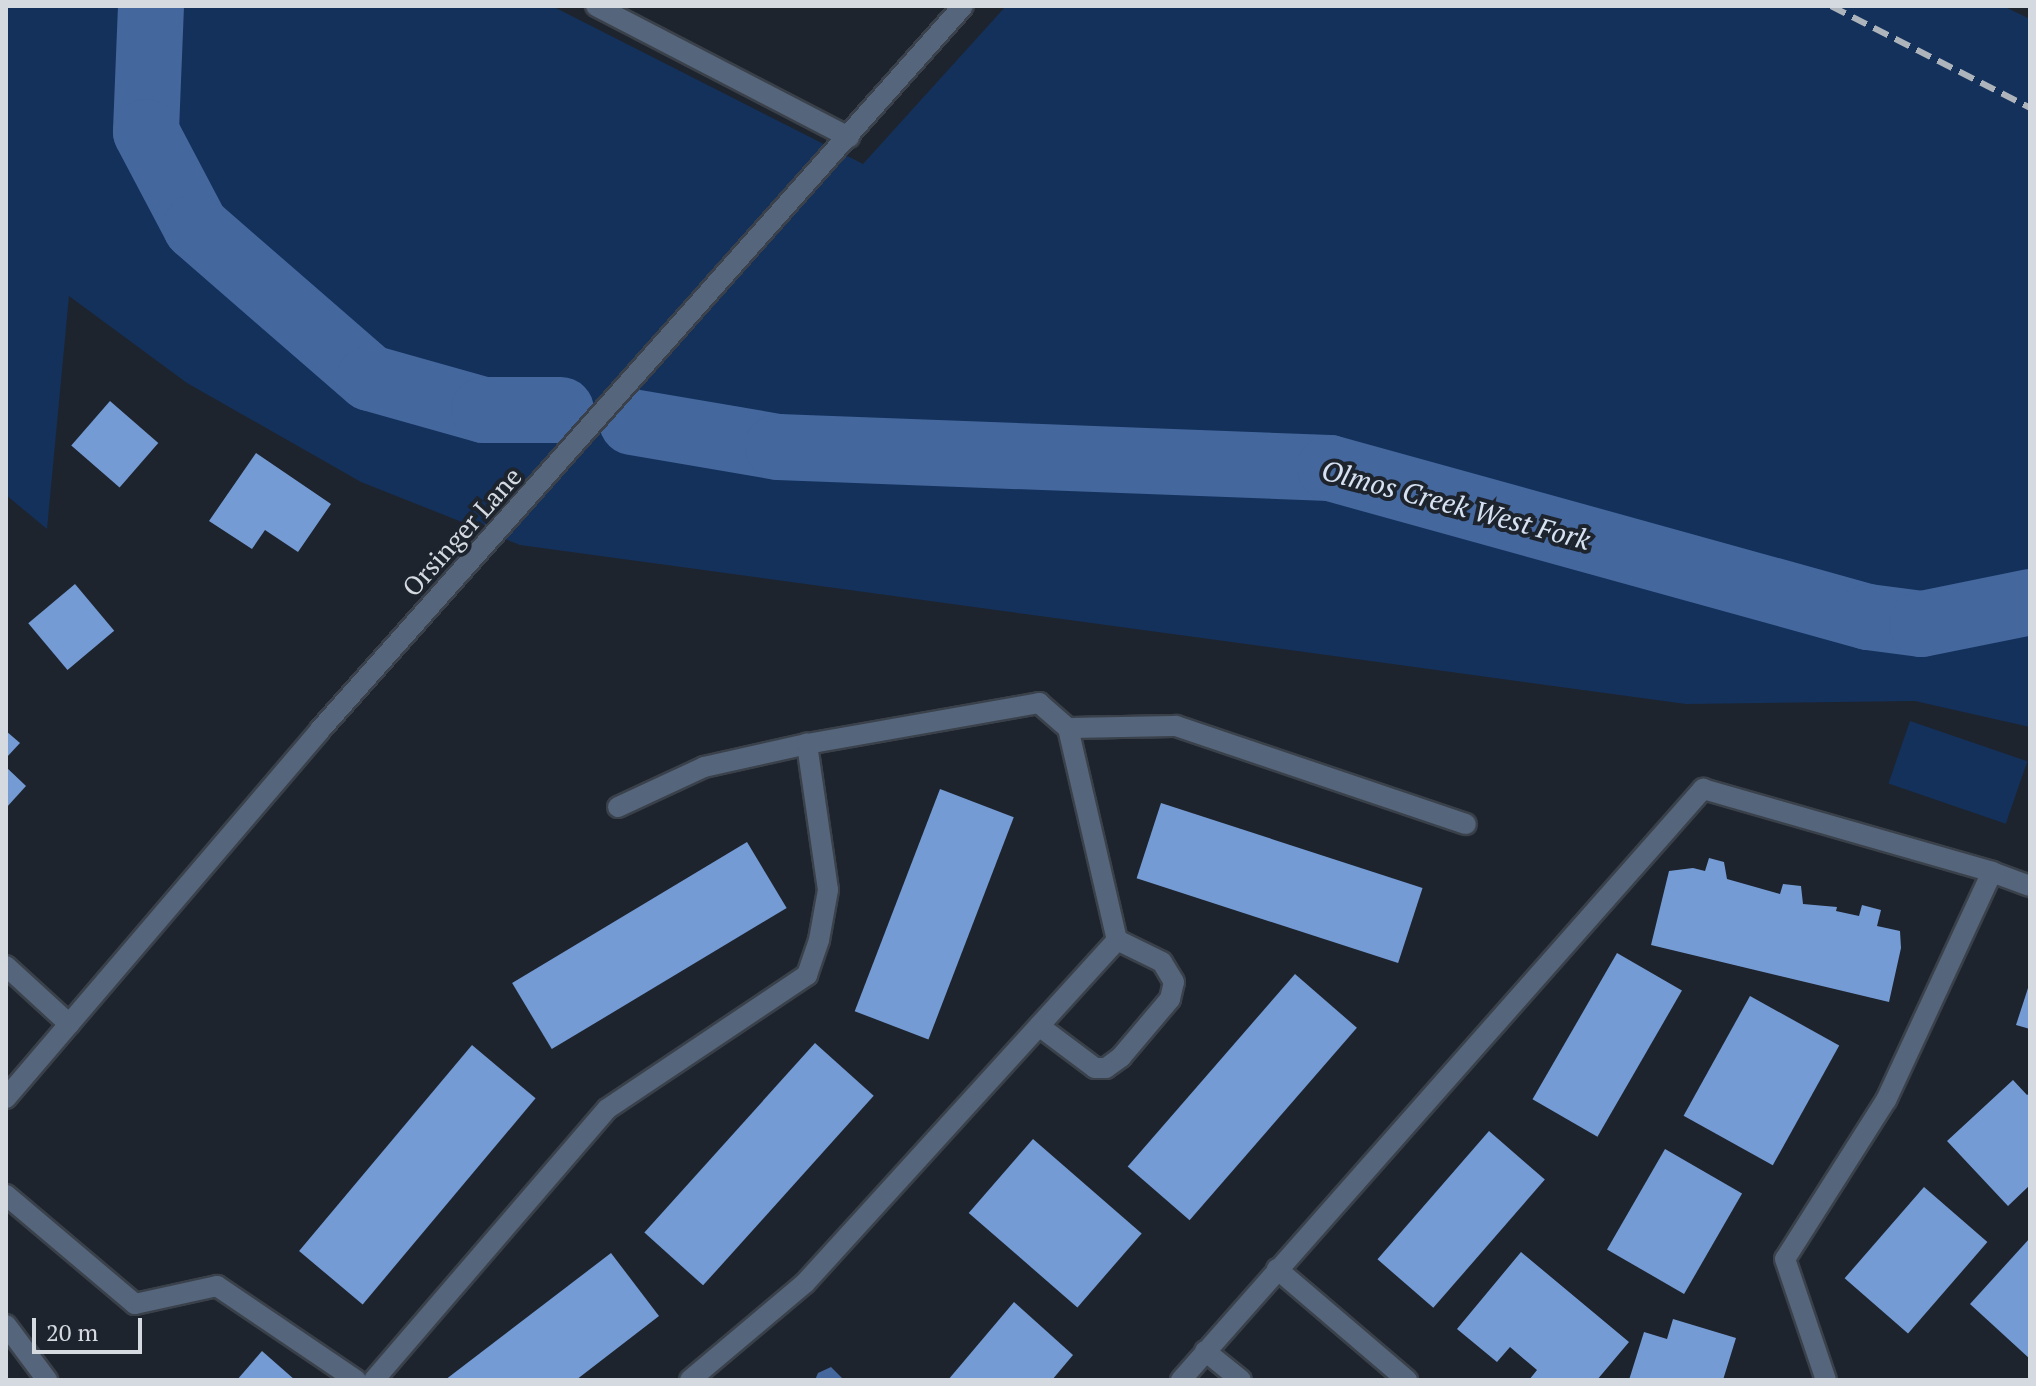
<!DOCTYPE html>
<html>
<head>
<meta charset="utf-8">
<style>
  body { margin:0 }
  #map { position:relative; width:2036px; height:1386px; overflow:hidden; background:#1d242e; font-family:"PT Serif",serif }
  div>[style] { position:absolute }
  .green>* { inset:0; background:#14315b; transform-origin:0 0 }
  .water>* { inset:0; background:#44679d }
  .river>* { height:66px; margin:-33px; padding:0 33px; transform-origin:33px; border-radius:33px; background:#44679d }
  .building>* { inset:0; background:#759bd5; transform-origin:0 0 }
  .roads { filter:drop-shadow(2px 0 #3a414a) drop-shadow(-2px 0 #3a414a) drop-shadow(0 2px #3a414a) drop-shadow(0 -2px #3a414a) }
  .minor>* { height:20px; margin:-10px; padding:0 10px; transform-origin:10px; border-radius:10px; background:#55657c }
  .rail>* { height:6px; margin-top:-3px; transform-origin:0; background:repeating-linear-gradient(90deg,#aeb4bb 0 16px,transparent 0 24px) }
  span { translate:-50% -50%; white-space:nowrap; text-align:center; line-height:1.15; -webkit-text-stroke:8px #1d242e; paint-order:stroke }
  .street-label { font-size:26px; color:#d5dae0 }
  .water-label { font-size:28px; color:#d6e1f1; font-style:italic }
  .frame { position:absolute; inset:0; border:8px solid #d5dae0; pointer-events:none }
  .scale { position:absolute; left:32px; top:1318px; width:110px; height:36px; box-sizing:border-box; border:4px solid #d5dae0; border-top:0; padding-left:10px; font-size:24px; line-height:28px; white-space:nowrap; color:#d5dae0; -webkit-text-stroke:6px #1d242e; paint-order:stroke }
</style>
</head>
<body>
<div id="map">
  <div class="green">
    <i style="clip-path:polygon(6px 6px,552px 6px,863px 164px,1006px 6px,2003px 6px,2030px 19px,2030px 727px,1915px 701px,1686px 704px,520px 545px,361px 482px,187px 383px,69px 296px,47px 529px,6px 495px)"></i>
    <i style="left:1910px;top:721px;width:124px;height:66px;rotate:19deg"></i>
  </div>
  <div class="water">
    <i style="clip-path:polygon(831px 1367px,844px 1380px,815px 1380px,818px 1373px)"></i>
  </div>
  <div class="river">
    <i style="left:151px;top:6px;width:126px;rotate:92.3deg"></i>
    <i style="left:146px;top:132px;width:107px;rotate:62.2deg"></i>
    <i style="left:196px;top:227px;width:230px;rotate:41deg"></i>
    <i style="left:370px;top:378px;width:118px;rotate:15.7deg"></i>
    <i style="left:484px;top:410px;width:77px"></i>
    <i style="left:632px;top:422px;width:148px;rotate:9.7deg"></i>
    <i style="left:778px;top:447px;width:552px;rotate:2.18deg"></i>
    <i style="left:1330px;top:468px;width:558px;rotate:15.48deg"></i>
    <i style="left:1868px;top:617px;width:54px;rotate:7.4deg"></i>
    <i style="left:1922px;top:624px;width:110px;rotate:-11.5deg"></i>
  </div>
  <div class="building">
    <i style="left:110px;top:401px;width:64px;height:59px;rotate:41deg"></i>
    <i style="clip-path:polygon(256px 453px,331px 504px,298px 552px,265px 530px,252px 549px,209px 521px)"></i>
    <i style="left:75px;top:584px;width:61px;height:61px;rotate:50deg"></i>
    <i style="clip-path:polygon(6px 731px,20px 743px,6px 758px)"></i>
    <i style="clip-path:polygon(6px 767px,26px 786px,6px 808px)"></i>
    <i style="left:940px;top:789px;width:79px;height:238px;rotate:21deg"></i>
    <i style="left:1161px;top:803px;width:275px;height:79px;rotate:18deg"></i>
    <i style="left:747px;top:842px;width:77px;height:274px;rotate:59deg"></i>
    <i style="clip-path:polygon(1709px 858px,1724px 862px,1727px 879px,1780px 894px,1783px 884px,1801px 886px,1803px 904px,1837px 907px,1836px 911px,1859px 916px,1862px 905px,1881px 910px,1877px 926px,1900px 931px,1901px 948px,1889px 1002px,1651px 945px,1669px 871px,1693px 868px,1705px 871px)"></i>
    <i style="left:1617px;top:953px;width:75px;height:169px;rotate:30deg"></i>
    <i style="left:1295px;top:974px;width:82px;height:255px;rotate:41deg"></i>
    <i style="clip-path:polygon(2030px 982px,2030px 1029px,2016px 1025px)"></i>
    <i style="left:1750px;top:996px;width:102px;height:137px;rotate:29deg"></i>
    <i style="left:815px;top:1043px;width:79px;height:255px;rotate:42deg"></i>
    <i style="left:472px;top:1045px;width:83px;height:269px;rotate:40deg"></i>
    <i style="clip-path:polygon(2013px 1080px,2027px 1095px,2030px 1093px,2030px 1185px,2008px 1206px,1947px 1141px)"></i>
    <i style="left:1489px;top:1131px;width:74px;height:170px;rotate:41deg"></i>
    <i style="left:1033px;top:1139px;width:144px;height:98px;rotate:41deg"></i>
    <i style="left:1665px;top:1149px;width:89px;height:116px;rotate:30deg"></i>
    <i style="left:1924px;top:1187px;width:84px;height:121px;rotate:41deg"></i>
    <i style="clip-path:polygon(2030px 1238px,2030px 1359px,1970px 1304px)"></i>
    <i style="clip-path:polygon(1521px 1252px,1629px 1342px,1597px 1380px,1529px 1380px,1537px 1370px,1510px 1347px,1497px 1362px,1457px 1329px)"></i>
    <i style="clip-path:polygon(611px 1253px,659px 1316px,576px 1380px,445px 1380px)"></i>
    <i style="clip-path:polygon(1014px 1302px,1073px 1355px,1052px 1380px,948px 1380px)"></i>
    <i style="clip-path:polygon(1673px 1319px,1736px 1338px,1723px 1380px,1629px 1380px,1644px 1332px,1667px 1339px)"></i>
    <i style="clip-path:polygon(262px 1351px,295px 1380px,237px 1380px)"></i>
  </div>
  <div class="roads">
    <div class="minor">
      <i style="left:596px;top:6px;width:285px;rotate:27.4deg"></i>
      <i style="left:1068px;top:728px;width:108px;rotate:-1.1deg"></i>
      <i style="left:1176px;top:726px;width:306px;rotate:18.7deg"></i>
      <i style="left:618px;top:807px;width:95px;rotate:-24.9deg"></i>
      <i style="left:704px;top:767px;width:106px;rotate:-12.6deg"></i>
      <i style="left:1992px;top:872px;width:40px;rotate:20.2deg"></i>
      <i style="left:6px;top:966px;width:86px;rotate:42.6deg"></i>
      <i style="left:1039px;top:1026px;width:70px;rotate:36.9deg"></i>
      <i style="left:1095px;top:1068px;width:11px"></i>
      <i style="left:1106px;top:1068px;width:19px;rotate:-36deg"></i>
      <i style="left:1121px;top:1057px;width:76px;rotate:-49.8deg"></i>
      <i style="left:1170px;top:999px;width:17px;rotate:-77deg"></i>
      <i style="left:1174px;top:982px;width:23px;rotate:-121deg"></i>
      <i style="left:1162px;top:962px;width:50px;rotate:-153.9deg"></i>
      <i style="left:6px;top:1098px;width:484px;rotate:-49.5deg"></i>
      <i style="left:320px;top:730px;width:968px;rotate:-48.39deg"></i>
      <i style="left:6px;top:1195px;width:169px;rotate:40.2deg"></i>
      <i style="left:135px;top:1304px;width:84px;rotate:-12.4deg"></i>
      <i style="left:217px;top:1286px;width:168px;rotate:34.1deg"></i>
      <i style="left:1277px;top:1269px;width:171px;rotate:40.5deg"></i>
      <i style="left:6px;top:1325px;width:69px;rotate:53.3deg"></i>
      <i style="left:1205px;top:1351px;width:46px;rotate:38.9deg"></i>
      <i style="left:374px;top:1380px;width:357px;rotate:-49.3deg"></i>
      <i style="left:607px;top:1109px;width:241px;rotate:-33.8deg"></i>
      <i style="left:807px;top:975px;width:37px;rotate:-71deg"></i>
      <i style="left:819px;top:940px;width:51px;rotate:-79.8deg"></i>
      <i style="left:828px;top:890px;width:148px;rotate:-98.2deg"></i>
      <i style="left:807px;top:744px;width:236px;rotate:-10deg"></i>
      <i style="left:1039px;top:703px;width:38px;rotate:41deg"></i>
      <i style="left:1068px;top:728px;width:218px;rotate:77deg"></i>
      <i style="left:690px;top:1380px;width:150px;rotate:-40.1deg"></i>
      <i style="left:805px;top:1283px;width:464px;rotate:-47.7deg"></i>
      <i style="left:1181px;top:1380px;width:789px;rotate:-48.55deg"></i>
      <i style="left:1703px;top:789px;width:301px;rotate:16deg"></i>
      <i style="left:1992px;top:872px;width:251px;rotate:114.9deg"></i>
      <i style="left:1886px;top:1100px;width:188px;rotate:122.4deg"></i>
      <i style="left:1785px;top:1259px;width:128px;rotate:71.3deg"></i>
    </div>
  </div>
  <div class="rail">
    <i style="left:1831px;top:6px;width:224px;rotate:27.1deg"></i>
  </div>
  <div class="street-label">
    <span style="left:462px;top:532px;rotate:-48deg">Orsinger Lane</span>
  </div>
  <div class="water-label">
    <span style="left:1456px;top:505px;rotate:15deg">Olmos Creek West Fork</span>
  </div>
  <div class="frame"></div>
  <div class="scale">20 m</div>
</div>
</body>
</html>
